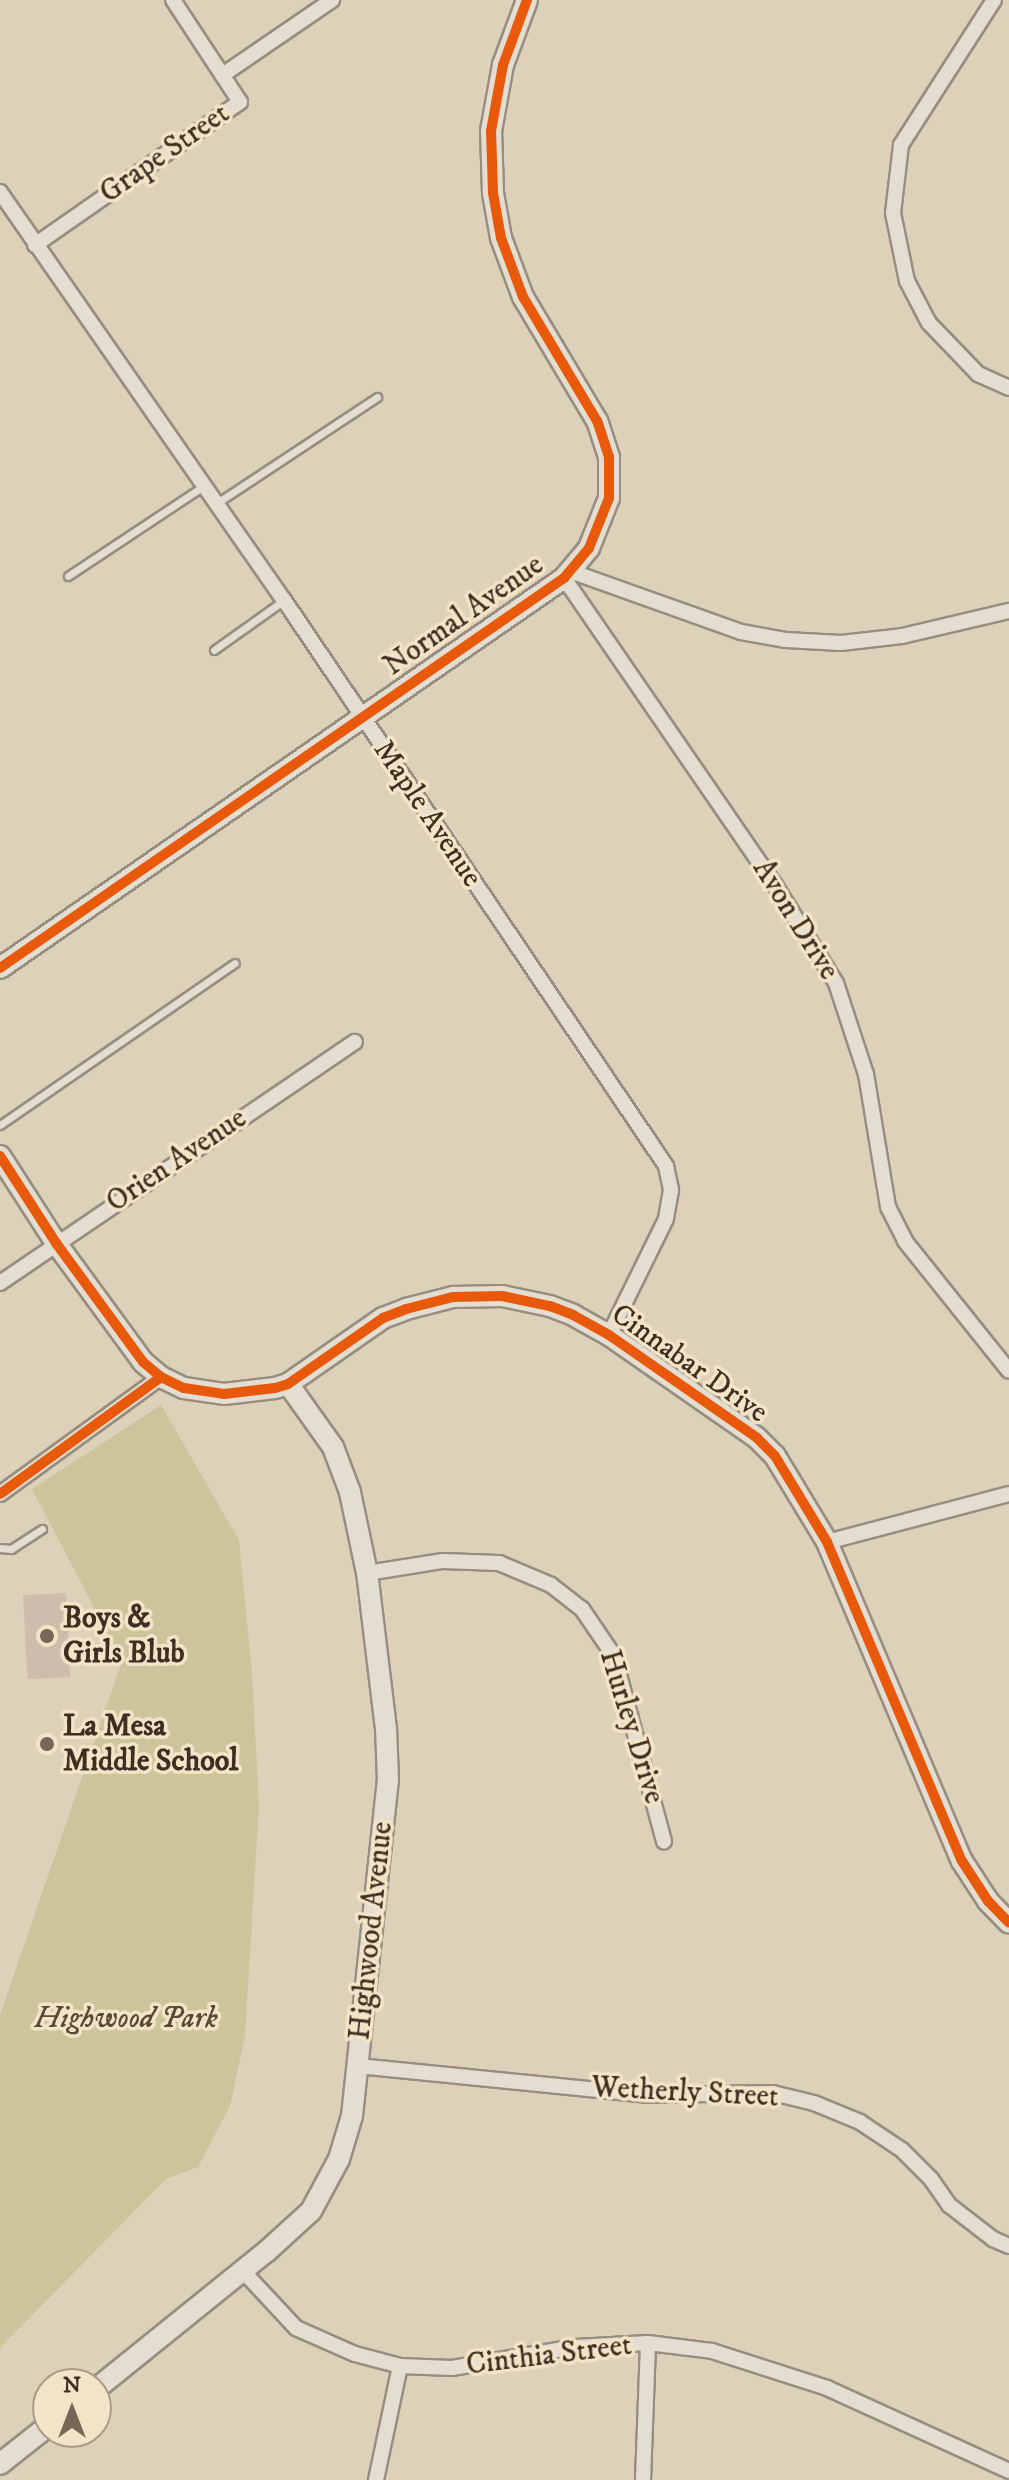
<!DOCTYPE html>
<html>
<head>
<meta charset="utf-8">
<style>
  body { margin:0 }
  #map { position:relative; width:1009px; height:2480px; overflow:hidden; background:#ddd1b9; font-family:"IM FELL DW Pica",serif }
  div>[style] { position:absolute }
  .green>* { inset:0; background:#ccc59c }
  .building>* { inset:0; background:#cebcac; transform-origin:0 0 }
  .roads { filter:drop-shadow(2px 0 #978e7f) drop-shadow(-2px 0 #978e7f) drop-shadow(0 2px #978e7f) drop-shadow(0 -2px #978e7f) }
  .lane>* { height:7px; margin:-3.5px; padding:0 3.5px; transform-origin:3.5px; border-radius:3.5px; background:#e4ded2 }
  .street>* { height:14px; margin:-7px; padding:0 7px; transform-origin:7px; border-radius:7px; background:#e4ded2 }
  .secondary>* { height:20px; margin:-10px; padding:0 10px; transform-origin:10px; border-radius:10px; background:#e4ded2 }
  .cycleway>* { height:10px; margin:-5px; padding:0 5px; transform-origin:5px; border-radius:5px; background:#e8590c }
  .dots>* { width:22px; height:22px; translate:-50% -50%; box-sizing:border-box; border:4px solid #f3e4c8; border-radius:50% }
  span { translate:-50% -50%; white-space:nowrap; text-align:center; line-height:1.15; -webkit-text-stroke:7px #f3e4c8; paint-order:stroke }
  .street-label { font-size:30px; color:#3f2e22 }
  .poi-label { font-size:30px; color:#3f2e22; font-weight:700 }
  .left { translate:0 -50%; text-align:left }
  .park-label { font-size:30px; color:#584a36; font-style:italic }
  .north { position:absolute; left:32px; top:2368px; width:80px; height:80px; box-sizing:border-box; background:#f3e4c8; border:2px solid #ab9b86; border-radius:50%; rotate:0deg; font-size:22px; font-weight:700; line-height:32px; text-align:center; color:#3f2e22 }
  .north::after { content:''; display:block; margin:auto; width:28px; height:36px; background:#766757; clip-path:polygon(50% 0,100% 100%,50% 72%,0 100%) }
</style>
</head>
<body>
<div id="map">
  <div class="green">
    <i style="clip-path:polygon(161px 1405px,239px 1540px,252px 1673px,259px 1805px,245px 2036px,230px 2106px,198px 2167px,166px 2179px,0 2348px,0 2015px,122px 1661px,32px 1489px)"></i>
  </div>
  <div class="building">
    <i style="left:66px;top:1593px;width:84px;height:43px;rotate:87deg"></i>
  </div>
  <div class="roads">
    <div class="lane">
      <i style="left:217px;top:503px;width:192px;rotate:-33.5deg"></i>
      <i style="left:68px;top:576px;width:164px;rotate:-33.6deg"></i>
      <i style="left:214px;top:650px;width:86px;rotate:-35.5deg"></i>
      <i style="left:0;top:1125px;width:285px;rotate:-34.6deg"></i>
      <i style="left:0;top:1548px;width:11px;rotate:5deg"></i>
      <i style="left:11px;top:1549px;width:37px;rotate:-33deg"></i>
    </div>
    <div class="street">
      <i style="left:994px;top:0;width:172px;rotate:122.7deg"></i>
      <i style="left:901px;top:145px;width:68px;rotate:96.7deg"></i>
      <i style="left:893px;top:213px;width:69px;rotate:78.4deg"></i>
      <i style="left:907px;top:281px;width:47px;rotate:62.4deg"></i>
      <i style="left:929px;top:323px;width:71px;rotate:46.1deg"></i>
      <i style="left:978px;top:374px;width:34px;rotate:24deg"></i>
      <i style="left:224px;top:74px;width:131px;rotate:-34.4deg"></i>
      <i style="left:0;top:192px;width:497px;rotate:55.2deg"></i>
      <i style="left:284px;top:600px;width:683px;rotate:55.98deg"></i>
      <i style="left:666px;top:1166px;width:25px;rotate:78deg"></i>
      <i style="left:671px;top:1190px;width:29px;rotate:100deg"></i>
      <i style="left:666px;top:1219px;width:129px;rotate:116.2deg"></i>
      <i style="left:35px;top:245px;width:250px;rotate:-34.9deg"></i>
      <i style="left:240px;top:102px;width:122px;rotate:-123.3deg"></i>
      <i style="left:570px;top:571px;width:182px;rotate:19.6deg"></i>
      <i style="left:741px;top:632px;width:46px;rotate:10.1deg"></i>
      <i style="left:786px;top:640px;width:55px;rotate:3.1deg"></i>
      <i style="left:841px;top:643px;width:61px;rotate:-6.5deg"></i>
      <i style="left:902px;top:636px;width:110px;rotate:-13.2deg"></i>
      <i style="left:564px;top:578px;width:373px;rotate:55.5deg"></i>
      <i style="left:775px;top:885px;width:115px;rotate:58.1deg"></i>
      <i style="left:836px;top:983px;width:96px;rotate:71.8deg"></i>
      <i style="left:866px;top:1074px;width:135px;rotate:80.6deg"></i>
      <i style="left:888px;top:1207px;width:38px;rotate:63deg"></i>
      <i style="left:905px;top:1241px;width:166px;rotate:51.3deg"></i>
      <i style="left:0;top:1283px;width:429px;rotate:-34.2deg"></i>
      <i style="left:0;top:1494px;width:199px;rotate:-36deg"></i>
      <i style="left:827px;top:1542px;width:188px;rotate:-14.8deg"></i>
      <i style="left:367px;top:1573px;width:77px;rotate:-9deg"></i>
      <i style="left:443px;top:1561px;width:56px;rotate:2deg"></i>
      <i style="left:499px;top:1563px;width:56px;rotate:22.9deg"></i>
      <i style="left:551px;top:1585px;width:39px;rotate:38deg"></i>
      <i style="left:582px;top:1609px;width:57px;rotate:55.8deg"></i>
      <i style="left:614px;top:1656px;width:192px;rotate:74.9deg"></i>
      <i style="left:358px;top:2066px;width:292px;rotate:5.7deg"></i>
      <i style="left:649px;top:2095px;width:124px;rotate:-0.9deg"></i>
      <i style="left:773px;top:2093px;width:42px;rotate:13.7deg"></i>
      <i style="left:814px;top:2103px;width:50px;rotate:22.4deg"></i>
      <i style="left:860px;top:2122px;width:50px;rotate:33.7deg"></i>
      <i style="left:902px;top:2150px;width:41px;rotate:45deg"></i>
      <i style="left:931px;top:2179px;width:32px;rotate:55deg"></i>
      <i style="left:949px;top:2205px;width:56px;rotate:37.7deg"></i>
      <i style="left:993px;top:2239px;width:17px;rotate:24deg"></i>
      <i style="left:242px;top:2270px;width:79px;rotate:47deg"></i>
      <i style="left:296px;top:2328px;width:64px;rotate:23.8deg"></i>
      <i style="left:355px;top:2354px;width:47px;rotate:14.9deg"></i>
      <i style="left:400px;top:2366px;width:52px;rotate:2.2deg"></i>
      <i style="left:452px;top:2368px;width:125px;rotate:-9.7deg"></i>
      <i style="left:575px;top:2347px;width:73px;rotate:-3.1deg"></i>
      <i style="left:648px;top:2343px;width:64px;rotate:7.1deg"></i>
      <i style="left:712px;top:2351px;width:121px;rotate:17.8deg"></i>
      <i style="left:827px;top:2388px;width:200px;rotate:24.5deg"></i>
      <i style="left:376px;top:2480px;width:116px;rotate:-78.1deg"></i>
      <i style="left:643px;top:2480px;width:137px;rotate:-87.9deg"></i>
    </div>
    <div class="secondary">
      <i style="left:0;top:968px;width:686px;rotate:-34.66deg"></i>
      <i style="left:564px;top:578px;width:39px;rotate:-50deg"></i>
      <i style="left:589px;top:548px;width:54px;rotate:-68.2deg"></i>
      <i style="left:609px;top:498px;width:41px;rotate:-90deg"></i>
      <i style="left:609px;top:457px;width:38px;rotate:-108deg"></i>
      <i style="left:597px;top:421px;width:144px;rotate:-120.8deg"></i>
      <i style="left:523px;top:297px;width:63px;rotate:-110.4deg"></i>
      <i style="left:501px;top:238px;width:46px;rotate:-100.1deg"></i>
      <i style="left:493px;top:193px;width:62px;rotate:-91.8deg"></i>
      <i style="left:491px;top:131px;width:67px;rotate:-79.7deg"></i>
      <i style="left:503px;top:65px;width:69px;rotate:-69.7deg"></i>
      <i style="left:0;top:1156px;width:103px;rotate:57.2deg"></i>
      <i style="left:56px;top:1243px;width:147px;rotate:53.8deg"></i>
      <i style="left:143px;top:1362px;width:23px;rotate:40deg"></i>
      <i style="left:161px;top:1377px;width:25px;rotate:26deg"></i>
      <i style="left:184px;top:1388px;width:40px;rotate:8.5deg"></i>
      <i style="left:224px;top:1394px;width:51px;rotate:-6.7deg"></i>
      <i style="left:275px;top:1388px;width:14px;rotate:-17deg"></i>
      <i style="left:288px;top:1384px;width:116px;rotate:-34.8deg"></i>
      <i style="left:383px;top:1318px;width:25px;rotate:-21deg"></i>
      <i style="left:406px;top:1309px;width:49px;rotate:-14.3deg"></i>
      <i style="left:453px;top:1297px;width:49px;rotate:-1.2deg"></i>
      <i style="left:502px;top:1296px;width:49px;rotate:11.8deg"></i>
      <i style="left:550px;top:1306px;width:25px;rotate:21deg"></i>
      <i style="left:573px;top:1315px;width:41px;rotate:29.1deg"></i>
      <i style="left:609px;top:1335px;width:180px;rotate:34.8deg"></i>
      <i style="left:757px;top:1438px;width:25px;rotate:45deg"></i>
      <i style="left:775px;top:1456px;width:100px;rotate:58.8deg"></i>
      <i style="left:827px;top:1542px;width:346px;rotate:67.1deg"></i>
      <i style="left:962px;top:1861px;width:48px;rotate:57deg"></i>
      <i style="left:988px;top:1901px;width:30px;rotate:46deg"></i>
      <i style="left:96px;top:2389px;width:218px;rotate:-38.9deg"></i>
      <i style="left:266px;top:2252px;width:61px;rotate:-42.3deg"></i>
      <i style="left:311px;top:2211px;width:59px;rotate:-61.7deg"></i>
      <i style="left:339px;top:2159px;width:45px;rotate:-73.2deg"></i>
      <i style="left:352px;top:2116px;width:338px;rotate:-83.9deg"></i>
      <i style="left:388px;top:1780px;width:51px;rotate:-92.2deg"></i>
      <i style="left:386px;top:1729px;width:157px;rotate:-96.9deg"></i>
      <i style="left:367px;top:1573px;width:83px;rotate:-101.9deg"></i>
      <i style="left:350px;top:1492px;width:48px;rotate:-110.7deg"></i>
      <i style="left:333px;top:1447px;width:77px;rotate:-125.5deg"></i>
      <i style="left:0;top:2464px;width:61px;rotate:-38.4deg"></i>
    </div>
  </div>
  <div class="cycleway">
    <i style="left:0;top:968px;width:686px;rotate:-34.66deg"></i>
    <i style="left:564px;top:578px;width:39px;rotate:-50deg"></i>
    <i style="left:589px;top:548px;width:54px;rotate:-68.2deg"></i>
    <i style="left:609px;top:498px;width:41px;rotate:-90deg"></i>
    <i style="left:609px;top:457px;width:38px;rotate:-108deg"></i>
    <i style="left:597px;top:421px;width:144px;rotate:-120.8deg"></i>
    <i style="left:523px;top:297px;width:63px;rotate:-110.4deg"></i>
    <i style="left:501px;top:238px;width:46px;rotate:-100.1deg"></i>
    <i style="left:493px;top:193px;width:62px;rotate:-91.8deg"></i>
    <i style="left:491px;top:131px;width:67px;rotate:-79.7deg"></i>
    <i style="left:503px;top:65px;width:69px;rotate:-69.7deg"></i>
    <i style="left:0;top:1156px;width:103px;rotate:57.2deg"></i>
    <i style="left:56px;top:1243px;width:147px;rotate:53.8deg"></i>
    <i style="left:143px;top:1362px;width:23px;rotate:40deg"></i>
    <i style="left:161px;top:1377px;width:25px;rotate:26deg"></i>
    <i style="left:184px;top:1388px;width:40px;rotate:8.5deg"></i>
    <i style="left:224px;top:1394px;width:51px;rotate:-6.7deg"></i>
    <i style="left:275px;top:1388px;width:14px;rotate:-17deg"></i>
    <i style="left:288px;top:1384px;width:116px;rotate:-34.8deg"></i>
    <i style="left:383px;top:1318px;width:25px;rotate:-21deg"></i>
    <i style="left:406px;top:1309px;width:49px;rotate:-14.3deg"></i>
    <i style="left:453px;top:1297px;width:49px;rotate:-1.2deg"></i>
    <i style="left:502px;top:1296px;width:49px;rotate:11.8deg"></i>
    <i style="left:550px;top:1306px;width:25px;rotate:21deg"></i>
    <i style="left:573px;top:1315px;width:41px;rotate:29.1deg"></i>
    <i style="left:609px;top:1335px;width:180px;rotate:34.8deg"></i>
    <i style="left:757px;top:1438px;width:25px;rotate:45deg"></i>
    <i style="left:775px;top:1456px;width:100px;rotate:58.8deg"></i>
    <i style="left:827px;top:1542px;width:346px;rotate:67.1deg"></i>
    <i style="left:962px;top:1861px;width:48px;rotate:57deg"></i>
    <i style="left:988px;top:1901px;width:30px;rotate:46deg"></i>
    <i style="left:0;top:1494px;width:199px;rotate:-36deg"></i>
  </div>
  <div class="dots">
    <i style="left:47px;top:1636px;background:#766757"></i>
    <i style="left:47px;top:1744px;background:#766757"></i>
  </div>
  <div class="street-label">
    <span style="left:165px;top:154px;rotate:-35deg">Grape Street</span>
    <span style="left:464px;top:616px;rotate:-35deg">Normal Avenue</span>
    <span style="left:427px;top:814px;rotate:56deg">Maple Avenue</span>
    <span style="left:795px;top:920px;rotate:58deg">Avon Drive</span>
    <span style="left:177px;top:1161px;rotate:-34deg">Orien Avenue</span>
    <span style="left:689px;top:1364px;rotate:35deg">Cinnabar Drive</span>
    <span style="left:631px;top:1727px;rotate:73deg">Hurley Drive</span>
    <span style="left:372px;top:1931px;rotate:-84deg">Highwood Avenue</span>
    <span style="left:685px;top:2093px;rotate:3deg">Wetherly Street</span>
    <span style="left:549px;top:2356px;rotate:-7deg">Cinthia Street</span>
  </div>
  <div class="poi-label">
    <span class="left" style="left:63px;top:1636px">Boys &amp;<br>Girls Blub</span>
    <span class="left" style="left:63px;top:1744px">La Mesa<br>Middle School</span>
  </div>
  <div class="park-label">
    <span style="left:126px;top:2019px">Highwood Park</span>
  </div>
  <div class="north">N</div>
</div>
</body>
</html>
